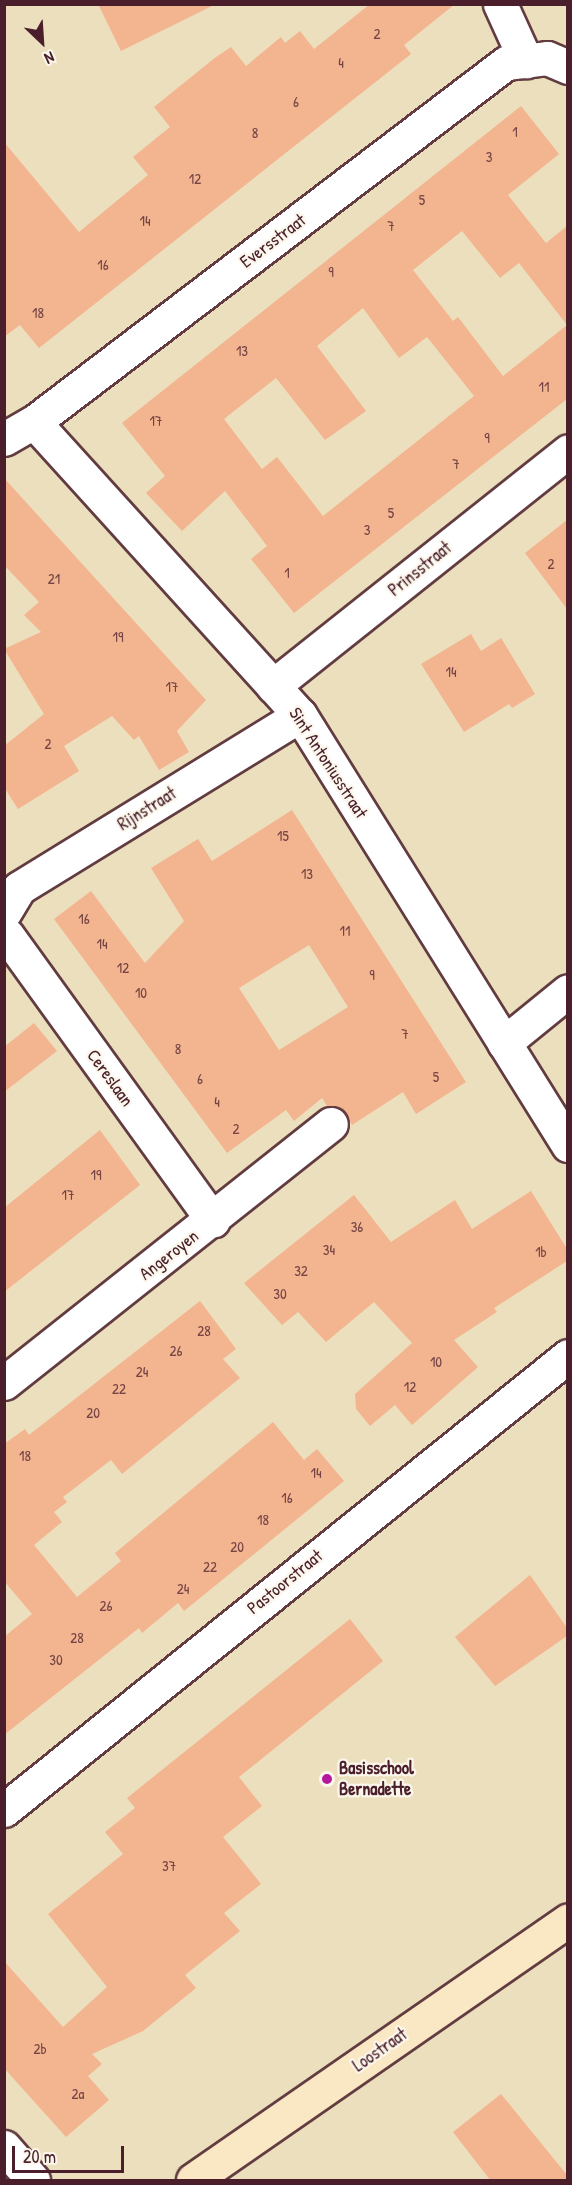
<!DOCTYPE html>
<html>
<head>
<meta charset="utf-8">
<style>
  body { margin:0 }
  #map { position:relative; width:572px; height:2185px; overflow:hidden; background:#ecdfbd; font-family:"Patrick Hand",sans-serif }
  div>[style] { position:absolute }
  .building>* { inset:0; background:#f3b490 }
  .roads { filter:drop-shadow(2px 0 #623c41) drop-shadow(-2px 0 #623c41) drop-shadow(0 2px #623c41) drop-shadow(0 -2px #623c41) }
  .street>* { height:33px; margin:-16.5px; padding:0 16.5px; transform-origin:16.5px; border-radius:16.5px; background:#fff }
  .secondary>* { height:33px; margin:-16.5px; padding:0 16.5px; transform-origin:16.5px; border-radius:16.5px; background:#fae7c3 }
  .dots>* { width:16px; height:16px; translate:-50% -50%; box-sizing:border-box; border:3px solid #fbf7ec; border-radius:50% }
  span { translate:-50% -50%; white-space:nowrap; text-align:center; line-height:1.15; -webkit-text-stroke:4.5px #fbf7ec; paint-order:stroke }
  .number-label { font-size:15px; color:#744444 }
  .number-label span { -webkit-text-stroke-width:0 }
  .street-label { font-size:18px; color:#4a1f2b }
  .poi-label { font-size:18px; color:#4a1f2b; font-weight:700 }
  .left { translate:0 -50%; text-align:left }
  .frame { position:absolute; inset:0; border:6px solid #4a1f2b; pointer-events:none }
  .north { position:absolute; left:12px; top:12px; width:60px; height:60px; -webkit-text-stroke:4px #fbf7ec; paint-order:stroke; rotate:155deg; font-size:16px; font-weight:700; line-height:24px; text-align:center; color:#4a1f2b }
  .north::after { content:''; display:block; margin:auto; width:21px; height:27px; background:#4a1f2b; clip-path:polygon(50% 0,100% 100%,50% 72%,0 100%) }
  .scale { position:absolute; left:12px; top:2146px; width:112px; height:27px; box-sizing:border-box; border:3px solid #4a1f2b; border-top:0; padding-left:8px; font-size:18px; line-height:21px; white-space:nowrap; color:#4a1f2b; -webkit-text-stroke:4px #fbf7ec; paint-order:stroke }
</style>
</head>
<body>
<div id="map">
  <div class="building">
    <i style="clip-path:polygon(98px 4px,216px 4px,121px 51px)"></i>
    <i style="clip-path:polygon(370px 4px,455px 4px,404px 45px,411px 54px,39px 348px,20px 325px,4px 337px,4px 142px,79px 232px,148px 175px,133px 157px,170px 127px,154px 107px,216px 57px,231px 47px,246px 66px,281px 37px,285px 43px,300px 31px,314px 49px)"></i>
    <i style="clip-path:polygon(evenodd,521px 106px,559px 154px,508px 195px,546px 243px,567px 226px,567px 399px,294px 613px,251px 559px,267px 546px,225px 491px,182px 531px,146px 493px,165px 476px,122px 423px,521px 106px,462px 231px,500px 278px,519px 263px,567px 325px,503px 376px,458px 317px,453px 321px,413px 270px,462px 231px,521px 106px,363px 308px,399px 358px,427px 337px,474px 396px,323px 516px,277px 457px,262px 469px,224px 419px,276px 378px,325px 440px,366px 411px,317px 346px,363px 308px)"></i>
    <i style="clip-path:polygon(4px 478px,206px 700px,177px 731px,189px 752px,159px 770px,139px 736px,134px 740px,112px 716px,64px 746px,79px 771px,18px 809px,4px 787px,4px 746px,44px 714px,4px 649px,41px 632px,24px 615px,39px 602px,4px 565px)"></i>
    <i style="clip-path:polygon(567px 520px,567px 609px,525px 553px)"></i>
    <i style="clip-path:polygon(471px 634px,481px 651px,501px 638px,535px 694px,512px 708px,509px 704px,464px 732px,421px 664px)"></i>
    <i style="clip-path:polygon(evenodd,292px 810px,466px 1082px,416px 1114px,403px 1092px,352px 1125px,345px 1112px,327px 1106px,322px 1098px,294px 1121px,286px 1110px,227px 1153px,54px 919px,91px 891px,145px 963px,184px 921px,151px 868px,198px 839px,212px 861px,292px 810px,309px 945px,348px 1007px,279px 1050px,239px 988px,309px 945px)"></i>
    <i style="clip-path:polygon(34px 1023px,57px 1051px,4px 1092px,4px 1047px)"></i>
    <i style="clip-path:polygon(100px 1130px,140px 1185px,4px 1292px,4px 1208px)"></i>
    <i style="clip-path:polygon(531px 1191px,567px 1249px,567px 1261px,494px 1308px,497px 1312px,454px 1340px,478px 1367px,412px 1425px,395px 1405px,370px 1426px,356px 1409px,355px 1394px,412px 1343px,374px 1302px,326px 1342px,298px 1312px,282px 1325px,244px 1283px,354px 1195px,391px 1242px,455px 1200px,472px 1229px)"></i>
    <i style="clip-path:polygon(200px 1301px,236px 1349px,223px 1359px,240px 1378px,122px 1474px,111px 1460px,63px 1497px,67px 1502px,54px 1512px,62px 1522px,34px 1545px,77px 1597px,121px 1561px,115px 1553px,273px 1422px,304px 1460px,317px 1449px,344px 1481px,184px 1611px,178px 1603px,142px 1633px,139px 1628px,4px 1735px,4px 1637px,32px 1614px,4px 1581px,4px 1444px,25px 1429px,29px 1435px)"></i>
    <i style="clip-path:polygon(530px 1575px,567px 1628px,567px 1636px,495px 1686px,455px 1637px)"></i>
    <i style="clip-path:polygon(350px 1619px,383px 1661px,239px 1777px,262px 1806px,223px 1837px,261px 1884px,224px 1913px,240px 1931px,185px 1975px,196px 1988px,143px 2031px,92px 2054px,102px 2064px,88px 2076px,109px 2100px,66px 2137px,4px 2068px,4px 1961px,63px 2027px,107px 1987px,48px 1914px,123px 1854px,105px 1832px,135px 1808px,127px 1798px)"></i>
    <i style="clip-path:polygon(501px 2094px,567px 2175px,567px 2181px,491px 2181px,453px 2132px)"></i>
  </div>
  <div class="roads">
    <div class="street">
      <i style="left:500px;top:4px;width:63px;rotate:65.5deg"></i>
      <i style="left:34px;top:422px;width:396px;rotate:47.8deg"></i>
      <i style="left:300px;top:715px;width:507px;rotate:58.07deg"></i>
      <i style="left:4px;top:439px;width:34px;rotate:-30deg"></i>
      <i style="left:34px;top:422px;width:593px;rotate:-37.26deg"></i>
      <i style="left:506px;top:63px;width:41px;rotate:-7deg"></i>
      <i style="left:547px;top:58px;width:23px;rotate:23deg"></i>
      <i style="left:273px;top:686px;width:377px;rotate:-38.5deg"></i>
      <i style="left:4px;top:913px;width:29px;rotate:-59deg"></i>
      <i style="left:19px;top:888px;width:330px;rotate:-31.6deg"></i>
      <i style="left:7px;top:935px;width:352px;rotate:54.2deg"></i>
      <i style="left:504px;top:1043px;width:82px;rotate:-39.1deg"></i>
      <i style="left:4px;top:1383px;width:417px;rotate:-38.4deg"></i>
      <i style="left:4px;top:1810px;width:724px;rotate:-38.83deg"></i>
      <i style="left:4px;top:2147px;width:44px;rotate:48.7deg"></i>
    </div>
    <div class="secondary">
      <i style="left:193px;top:2180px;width:456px;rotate:-34.7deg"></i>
    </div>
  </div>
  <div class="dots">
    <i style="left:327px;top:1779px;background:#b5179e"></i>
  </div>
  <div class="number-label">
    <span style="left:377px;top:34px">2</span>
    <span style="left:341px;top:63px">4</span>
    <span style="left:296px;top:102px">6</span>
    <span style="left:515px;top:132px">1</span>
    <span style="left:255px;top:133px">8</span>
    <span style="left:489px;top:157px">3</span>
    <span style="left:195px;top:179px">12</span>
    <span style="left:422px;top:200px">5</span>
    <span style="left:145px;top:221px">14</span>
    <span style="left:391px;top:226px">7</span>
    <span style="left:103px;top:265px">16</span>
    <span style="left:331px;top:272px">9</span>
    <span style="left:38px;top:313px">18</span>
    <span style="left:242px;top:351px">13</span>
    <span style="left:544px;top:387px">11</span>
    <span style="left:156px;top:421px">17</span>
    <span style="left:487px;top:438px">9</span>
    <span style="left:456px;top:464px">7</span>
    <span style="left:391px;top:513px">5</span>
    <span style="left:367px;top:530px">3</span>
    <span style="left:551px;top:564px">2</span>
    <span style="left:287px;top:573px">1</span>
    <span style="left:54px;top:579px">21</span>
    <span style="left:118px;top:637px">19</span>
    <span style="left:451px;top:672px">14</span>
    <span style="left:172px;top:687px">17</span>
    <span style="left:48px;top:744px">2</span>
    <span style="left:283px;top:836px">15</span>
    <span style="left:307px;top:874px">13</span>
    <span style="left:84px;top:919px">16</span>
    <span style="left:345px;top:931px">11</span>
    <span style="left:102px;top:944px">14</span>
    <span style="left:123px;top:968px">12</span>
    <span style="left:372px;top:975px">9</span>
    <span style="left:141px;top:993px">10</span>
    <span style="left:405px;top:1034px">7</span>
    <span style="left:178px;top:1049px">8</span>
    <span style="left:436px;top:1077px">5</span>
    <span style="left:200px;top:1079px">6</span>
    <span style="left:217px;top:1102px">4</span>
    <span style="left:236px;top:1129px">2</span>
    <span style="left:96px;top:1175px">19</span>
    <span style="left:68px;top:1195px">17</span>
    <span style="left:357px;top:1227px">36</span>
    <span style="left:329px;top:1250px">34</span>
    <span style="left:541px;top:1252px">1b</span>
    <span style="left:301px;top:1271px">32</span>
    <span style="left:280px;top:1294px">30</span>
    <span style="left:204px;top:1331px">28</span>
    <span style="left:176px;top:1351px">26</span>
    <span style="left:436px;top:1362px">10</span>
    <span style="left:142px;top:1372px">24</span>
    <span style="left:410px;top:1387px">12</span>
    <span style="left:119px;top:1389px">22</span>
    <span style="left:93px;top:1413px">20</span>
    <span style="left:25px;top:1456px">18</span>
    <span style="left:316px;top:1473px">14</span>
    <span style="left:287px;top:1498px">16</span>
    <span style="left:263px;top:1520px">18</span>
    <span style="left:237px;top:1547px">20</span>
    <span style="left:210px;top:1567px">22</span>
    <span style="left:183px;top:1589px">24</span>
    <span style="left:106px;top:1606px">26</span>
    <span style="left:77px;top:1638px">28</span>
    <span style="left:56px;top:1660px">30</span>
    <span style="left:169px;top:1866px">37</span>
    <span style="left:40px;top:2049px">2b</span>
    <span style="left:78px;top:2094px">2a</span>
  </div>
  <div class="street-label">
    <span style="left:273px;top:241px;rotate:-37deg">Eversstraat</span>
    <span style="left:420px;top:569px;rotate:-39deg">Prinsstraat</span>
    <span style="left:328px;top:763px;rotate:57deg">Sint Antoniusstraat</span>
    <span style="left:147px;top:809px;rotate:-32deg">Rijnstraat</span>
    <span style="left:110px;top:1078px;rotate:54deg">Cereslaan</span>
    <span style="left:169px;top:1255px;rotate:-38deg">Angeroyen</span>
    <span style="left:285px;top:1582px;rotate:-39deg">Pastoorstraat</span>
    <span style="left:380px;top:2050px;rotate:-35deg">Loostraat</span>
  </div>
  <div class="poi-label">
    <span class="left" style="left:339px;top:1779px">Basisschool<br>Bernadette</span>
  </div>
  <div class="frame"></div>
  <div class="north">N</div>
  <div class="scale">20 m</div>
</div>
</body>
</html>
